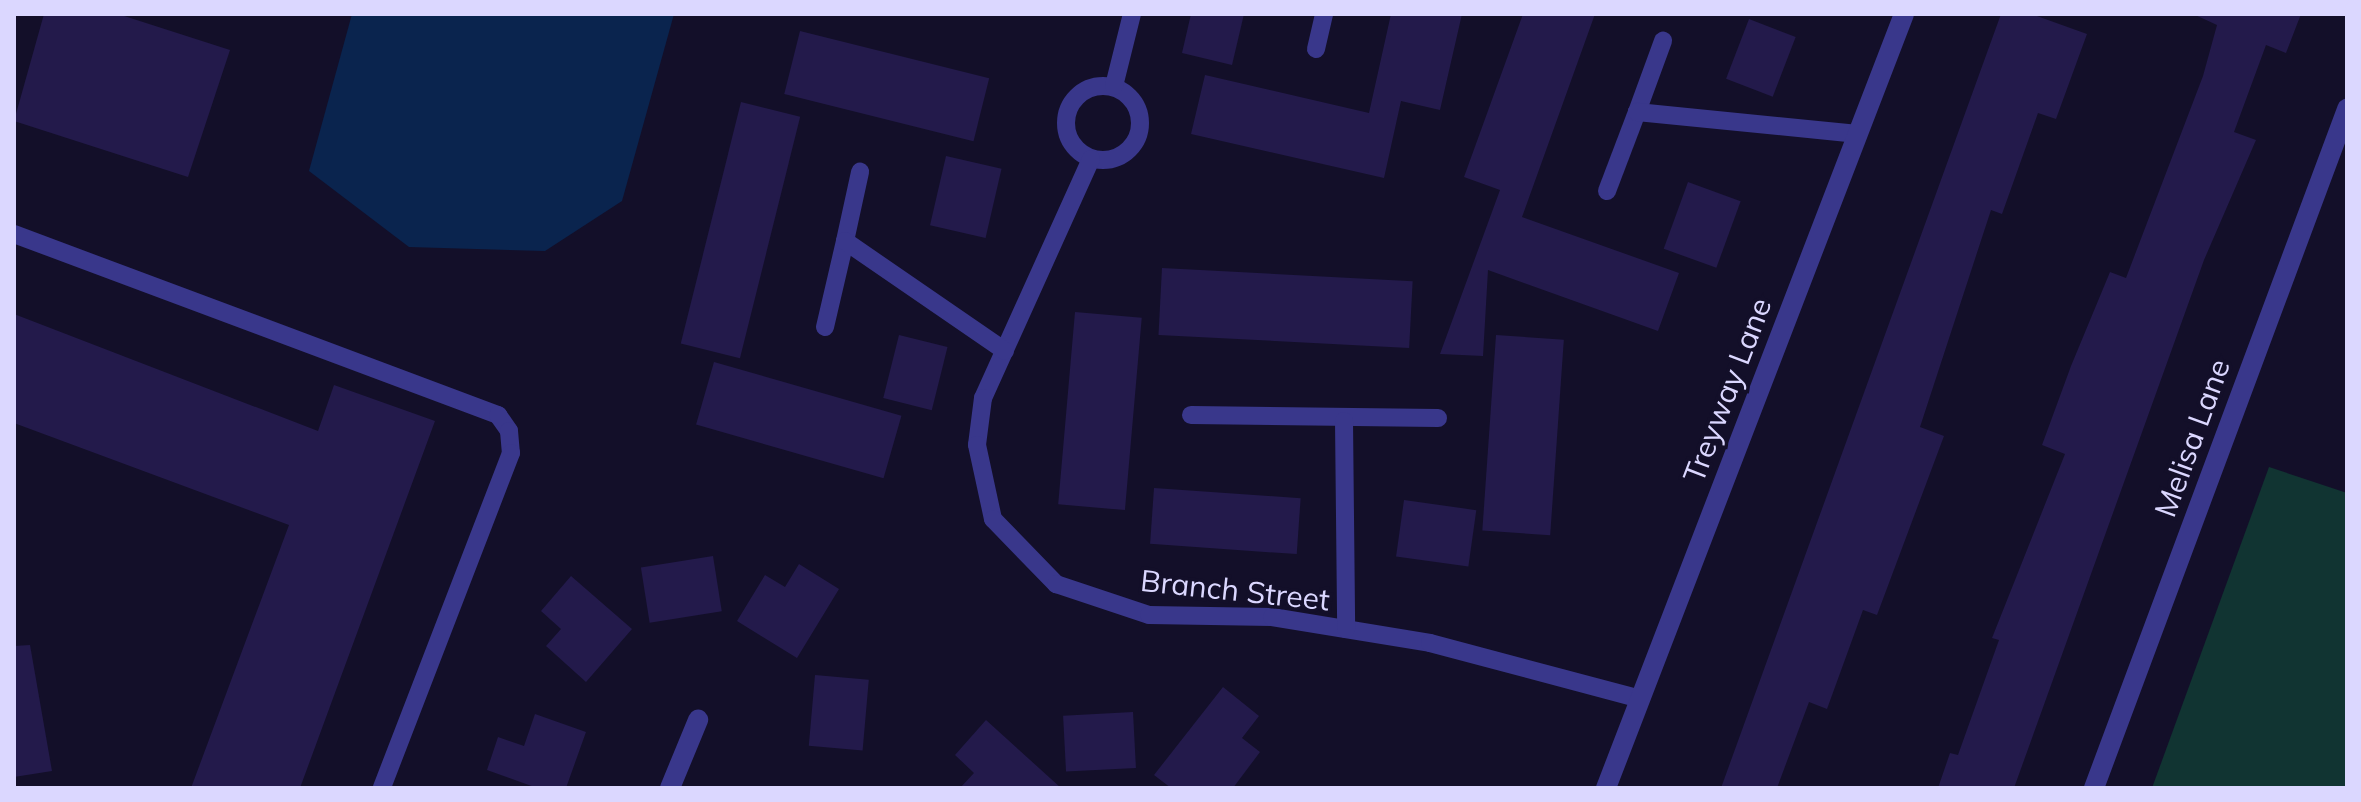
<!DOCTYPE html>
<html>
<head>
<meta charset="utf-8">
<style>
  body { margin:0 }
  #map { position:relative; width:2361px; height:802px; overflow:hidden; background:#130f29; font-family:Mulish,sans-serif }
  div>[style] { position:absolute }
  .green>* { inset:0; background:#113432 }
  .water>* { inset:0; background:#0a244e }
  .building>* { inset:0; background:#231a4b; transform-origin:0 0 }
  .service>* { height:18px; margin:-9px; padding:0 9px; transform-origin:9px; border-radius:9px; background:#39378b }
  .service>.ring { margin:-9px; padding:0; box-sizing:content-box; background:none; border:18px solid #39378b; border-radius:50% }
  .minor>* { height:20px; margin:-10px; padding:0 10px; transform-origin:10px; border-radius:10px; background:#39378b }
  .tertiary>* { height:20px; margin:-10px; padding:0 10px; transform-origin:10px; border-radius:10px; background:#39378b }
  span { translate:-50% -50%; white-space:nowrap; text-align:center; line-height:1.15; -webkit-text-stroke:7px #130f29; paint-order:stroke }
  .street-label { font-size:30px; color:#dbd7ff }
  .frame { position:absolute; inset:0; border:16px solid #dbd7ff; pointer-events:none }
</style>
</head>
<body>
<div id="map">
  <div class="green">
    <i style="clip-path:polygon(2269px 467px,2347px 493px,2347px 788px,2152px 788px)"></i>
  </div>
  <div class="water">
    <i style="clip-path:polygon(352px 14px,674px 14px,622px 201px,545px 251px,409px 247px,309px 171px)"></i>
  </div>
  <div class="building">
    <i style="clip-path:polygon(44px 14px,118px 14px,230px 50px,188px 177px,14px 121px)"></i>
    <i style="clip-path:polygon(1191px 14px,1244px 14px,1232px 65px,1182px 53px)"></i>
    <i style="clip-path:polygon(1391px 14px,1462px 14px,1440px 110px,1401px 101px,1384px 178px,1191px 134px,1205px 75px,1369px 113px)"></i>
    <i style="clip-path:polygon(1523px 14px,1595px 14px,1522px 217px,1679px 273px,1658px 331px,1488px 270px,1483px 356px,1440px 354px,1500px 190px,1464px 177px)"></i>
    <i style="clip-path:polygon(2001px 14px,2031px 14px,2087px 34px,2056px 119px,2038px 113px,2002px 214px,1991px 210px,1920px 427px,1944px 436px,1877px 615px,1863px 610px,1827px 709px,1809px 702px,1777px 788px,1721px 788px)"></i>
    <i style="clip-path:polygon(2193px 14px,2301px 14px,2286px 53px,2266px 45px,2234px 132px,2256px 140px,2204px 260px,2014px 788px,1938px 788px,1950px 753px,1958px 755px,1999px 640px,1992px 638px,2065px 454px,2042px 445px,2071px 366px,2110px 272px,2126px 278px,2203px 76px,2217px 25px)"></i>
    <i style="left:1749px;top:19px;width:50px;height:64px;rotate:21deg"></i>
    <i style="left:800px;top:31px;width:195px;height:65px;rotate:14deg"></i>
    <i style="left:741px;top:102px;width:61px;height:249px;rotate:14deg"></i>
    <i style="left:946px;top:156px;width:57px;height:71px;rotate:13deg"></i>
    <i style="left:1688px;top:182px;width:56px;height:71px;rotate:20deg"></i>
    <i style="left:1162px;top:268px;width:251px;height:67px;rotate:3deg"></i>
    <i style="left:1075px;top:312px;width:67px;height:193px;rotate:5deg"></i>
    <i style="clip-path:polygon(14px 314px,318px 431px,334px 385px,435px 421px,300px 788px,191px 788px,289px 525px,14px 423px)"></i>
    <i style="left:899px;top:335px;width:50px;height:65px;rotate:14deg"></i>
    <i style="left:1496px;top:335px;width:68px;height:196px;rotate:4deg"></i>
    <i style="left:714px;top:362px;width:195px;height:65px;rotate:16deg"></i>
    <i style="left:1154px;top:488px;width:147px;height:56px;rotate:4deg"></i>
    <i style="left:1404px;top:500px;width:73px;height:57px;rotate:8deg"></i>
    <i style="left:713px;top:556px;width:56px;height:73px;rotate:81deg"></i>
    <i style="clip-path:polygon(799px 564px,839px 589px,797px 658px,737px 621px,765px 575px,785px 587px)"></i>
    <i style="clip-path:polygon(571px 576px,632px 629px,586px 682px,546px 646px,561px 629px,541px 611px)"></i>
    <i style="clip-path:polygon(30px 645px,52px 771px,14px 777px,14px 646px)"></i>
    <i style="left:815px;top:675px;width:54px;height:71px;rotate:5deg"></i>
    <i style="clip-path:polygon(1223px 687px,1259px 716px,1242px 738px,1260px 752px,1233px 788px,1171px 788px,1154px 775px)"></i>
    <i style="left:1133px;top:712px;width:56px;height:70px;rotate:87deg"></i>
    <i style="clip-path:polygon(535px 714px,586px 732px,566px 788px,537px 788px,487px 770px,498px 737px,524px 746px)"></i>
    <i style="clip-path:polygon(986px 720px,1061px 788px,960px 788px,974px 773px,955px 755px)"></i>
  </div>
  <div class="service">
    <i style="left:1316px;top:49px;width:36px;rotate:-77deg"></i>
    <i class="ring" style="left:1066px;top:86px;width:56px;height:56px"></i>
    <i style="left:1114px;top:86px;width:74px;rotate:-76deg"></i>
    <i style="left:1637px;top:112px;width:76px;rotate:-69.9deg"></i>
    <i style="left:1091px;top:159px;width:262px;rotate:114.3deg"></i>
    <i style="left:983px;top:398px;width:47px;rotate:97.3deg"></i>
    <i style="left:977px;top:445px;width:76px;rotate:77.8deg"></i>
    <i style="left:993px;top:519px;width:91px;rotate:45.9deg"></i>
    <i style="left:1056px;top:584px;width:98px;rotate:18.4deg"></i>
    <i style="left:1149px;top:615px;width:123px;rotate:0.9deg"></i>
    <i style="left:1272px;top:617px;width:160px;rotate:9.3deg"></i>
    <i style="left:1430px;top:643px;width:217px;rotate:14.9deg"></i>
    <i style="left:1607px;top:191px;width:85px;rotate:-69.2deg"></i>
    <i style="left:1637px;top:112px;width:222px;rotate:5.7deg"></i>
    <i style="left:14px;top:234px;width:517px;rotate:20.5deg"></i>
    <i style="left:498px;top:415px;width:19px;rotate:55deg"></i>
    <i style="left:509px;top:431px;width:22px;rotate:85deg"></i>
    <i style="left:511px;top:453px;width:359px;rotate:111.1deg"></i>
    <i style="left:845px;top:241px;width:71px;rotate:-77.7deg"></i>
    <i style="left:825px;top:327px;width:88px;rotate:-76.9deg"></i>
    <i style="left:845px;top:241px;width:194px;rotate:34.5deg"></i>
    <i style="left:1191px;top:415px;width:247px;rotate:0.7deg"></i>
    <i style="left:1344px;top:421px;width:208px;rotate:89.4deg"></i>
  </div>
  <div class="minor">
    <i style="left:670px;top:788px;width:74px;rotate:-67.6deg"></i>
    <i style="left:2094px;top:788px;width:725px;rotate:-69.56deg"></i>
  </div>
  <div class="tertiary">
    <i style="left:1606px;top:788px;width:829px;rotate:-68.94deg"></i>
  </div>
  <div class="street-label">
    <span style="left:1727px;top:390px;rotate:-69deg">Treyway Lane</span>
    <span style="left:2192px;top:438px;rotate:-70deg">Melisa Lane</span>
    <span style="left:1235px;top:590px;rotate:6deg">Branch Street</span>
  </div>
  <div class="frame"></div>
</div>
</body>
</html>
